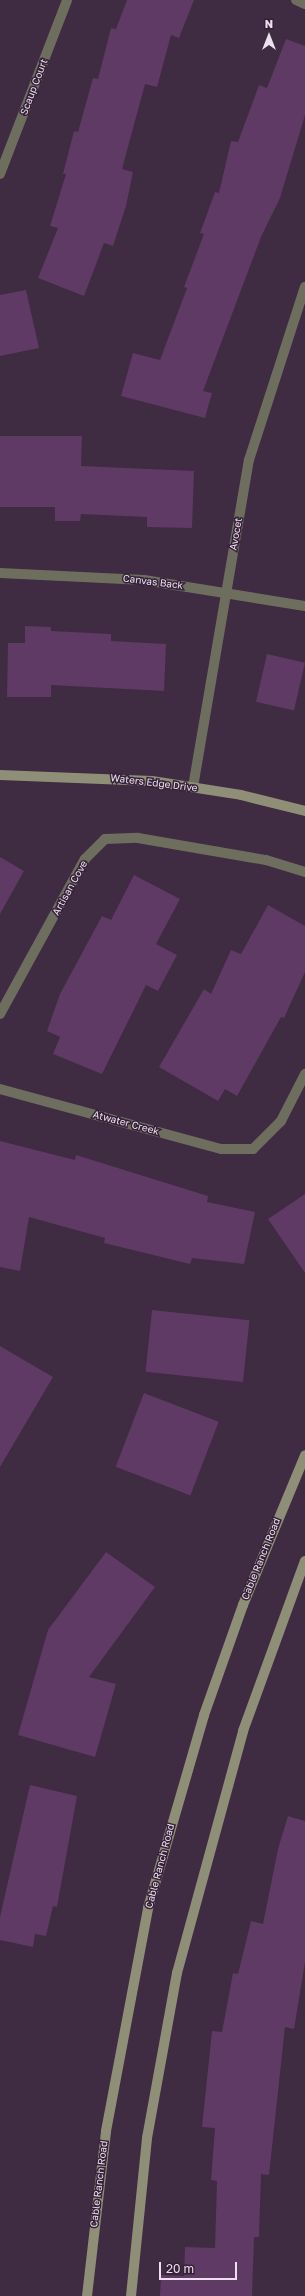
<!DOCTYPE html>
<html>
<head>
<meta charset="utf-8">
<style>
  body { margin:0 }
  #map { position:relative; width:305px; height:2296px; overflow:hidden; background:#3f2b42; font-family:"Golos Text",sans-serif }
  div>[style] { position:absolute }
  .building>* { inset:0; background:#5f3a64; transform-origin:0 0 }
  .street>* { height:10px; margin:-5px; padding:0 5px; transform-origin:5px; border-radius:5px; background:#6e6e5f }
  .secondary>* { height:10px; margin:-5px; padding:0 5px; transform-origin:5px; border-radius:5px; background:#8f8e76 }
  span { translate:-50% -50%; white-space:nowrap; text-align:center; line-height:1.15; -webkit-text-stroke:3px #352138; paint-order:stroke }
  .street-label { font-size:10px; color:#ecdfee }
  .north { position:absolute; left:249px; top:16px; width:40px; height:40px; -webkit-text-stroke:3px #352138; paint-order:stroke; rotate:0deg; font-size:11px; font-weight:700; line-height:16px; text-align:center; color:#ecdfee }
  .north::after { content:''; display:block; margin:auto; width:14px; height:18px; background:#ecdfee; clip-path:polygon(50% 0,100% 100%,50% 72%,0 100%) }
  .scale { position:absolute; left:159px; top:2262px; width:78px; height:18px; box-sizing:border-box; border:2px solid #ecdfee; border-top:0; padding-left:5px; font-size:12px; line-height:14px; white-space:nowrap; color:#ecdfee; -webkit-text-stroke:3px #352138; paint-order:stroke }
</style>
</head>
<body>
<div id="map">
  <div class="building">
    <i style="clip-path:polygon(127px 0,194px 0,179px 38px,171px 35px,157px 87px,145px 84px,122px 169px,133px 172px,126px 206px,113px 246px,104px 243px,84px 296px,38px 278px,58px 228px,50px 226px,66px 174px,63px 174px,74px 131px,78px 132px,93px 78px,98px 79px,111px 28px,116px 29px)"></i>
    <i style="clip-path:polygon(286px 39px,305px 46px,305px 115px,280px 198px,261px 237px,203px 391px,212px 393px,205px 418px,121px 396px,133px 353px,160px 360px,187px 288px,184px 287px,204px 234px,200px 233px,215px 192px,219px 193px,231px 141px,238px 142px,259px 85px,267px 88px)"></i>
    <i style="clip-path:polygon(26px 290px,39px 348px,0 356px,0 295px)"></i>
    <i style="clip-path:polygon(0 436px,82px 436px,81px 466px,194px 471px,192px 528px,147px 527px,147px 517px,81px 514px,80px 521px,55px 521px,55px 507px,0 507px)"></i>
    <i style="clip-path:polygon(25px 626px,51px 627px,51px 631px,111px 634px,111px 641px,166px 644px,164px 691px,51px 685px,51px 697px,7px 697px,8px 643px,25px 643px)"></i>
    <i style="left:267px;top:654px;width:39px;height:49px;rotate:13deg"></i>
    <i style="clip-path:polygon(0 857px,24px 871px,0 914px)"></i>
    <i style="clip-path:polygon(134px 875px,180px 899px,156px 944px,177px 955px,158px 991px,146px 985px,102px 1074px,53px 1054px,60px 1037px,47px 1031px,60px 994px,102px 916px,111px 920px)"></i>
    <i style="clip-path:polygon(268px 905px,305px 926px,305px 972px,284px 1018px,281px 1017px,237px 1096px,225px 1089px,218px 1101px,159px 1067px,204px 989px,211px 994px,231px 950px,241px 954px)"></i>
    <i style="clip-path:polygon(0 1141px,75px 1160px,76px 1155px,208px 1196px,207px 1202px,255px 1212px,244px 1264px,192px 1258px,190px 1264px,104px 1243px,105px 1238px,29px 1217px,20px 1271px,0 1267px)"></i>
    <i style="clip-path:polygon(305px 1194px,305px 1273px,268px 1219px)"></i>
    <i style="left:152px;top:1310px;width:98px;height:62px;rotate:6deg"></i>
    <i style="clip-path:polygon(0 1346px,53px 1377px,0 1467px)"></i>
    <i style="left:144px;top:1393px;width:80px;height:79px;rotate:21deg"></i>
    <i style="clip-path:polygon(106px 1552px,155px 1587px,89px 1677px,116px 1684px,95px 1757px,18px 1735px,48px 1630px)"></i>
    <i style="clip-path:polygon(30px 1785px,77px 1796px,57px 1907px,53px 1906px,46px 1936px,35px 1934px,33px 1947px,0 1940px,0 1917px)"></i>
    <i style="clip-path:polygon(288px 1816px,305px 1821px,305px 1962px,294px 2029px,285px 2027px,269px 2175px,261px 2174px,259px 2237px,254px 2237px,252px 2296px,160px 2296px,161px 2275px,184px 2276px,185px 2247px,215px 2248px,217px 2181px,211px 2180px,215px 2128px,202px 2127px,212px 2031px,222px 2032px,233px 1973px,238px 1974px,251px 1921px,263px 1924px,278px 1849px)"></i>
  </div>
  <div class="street">
    <i style="left:296px;top:0;width:10px;rotate:24deg"></i>
    <i style="left:0;top:174px;width:186px;rotate:-68.9deg"></i>
    <i style="left:0;top:573px;width:144px;rotate:2.8deg"></i>
    <i style="left:144px;top:580px;width:163px;rotate:9.2deg"></i>
    <i style="left:193px;top:787px;width:332px;rotate:-80.3deg"></i>
    <i style="left:249px;top:460px;width:182px;rotate:-72.1deg"></i>
    <i style="left:0;top:1014px;width:177px;rotate:-61.3deg"></i>
    <i style="left:85px;top:859px;width:28px;rotate:-45deg"></i>
    <i style="left:105px;top:839px;width:33px;rotate:-2deg"></i>
    <i style="left:138px;top:838px;width:130px;rotate:9.8deg"></i>
    <i style="left:266px;top:860px;width:41px;rotate:17.1deg"></i>
    <i style="left:0;top:1089px;width:229px;rotate:15.2deg"></i>
    <i style="left:221px;top:1149px;width:32px"></i>
    <i style="left:253px;top:1149px;width:40px;rotate:-45deg"></i>
    <i style="left:281px;top:1121px;width:53px;rotate:-62.9deg"></i>
  </div>
  <div class="secondary">
    <i style="left:0;top:775px;width:152px;rotate:2.3deg"></i>
    <i style="left:152px;top:781px;width:90px;rotate:8.9deg"></i>
    <i style="left:241px;top:795px;width:66px;rotate:14deg"></i>
    <i style="left:87px;top:2296px;width:166px;rotate:-83.4deg"></i>
    <i style="left:106px;top:2131px;width:227px;rotate:-79.3deg"></i>
    <i style="left:148px;top:1908px;width:201px;rotate:-73.8deg"></i>
    <i style="left:204px;top:1715px;width:117px;rotate:-70.5deg"></i>
    <i style="left:243px;top:1605px;width:162px;rotate:-67.5deg"></i>
    <i style="left:131px;top:2296px;width:159px;rotate:-84.2deg"></i>
    <i style="left:147px;top:2138px;width:168px;rotate:-79.7deg"></i>
    <i style="left:177px;top:1973px;width:251px;rotate:-74.7deg"></i>
    <i style="left:243px;top:1731px;width:181px;rotate:-70deg"></i>
  </div>
  <div class="street-label">
    <span style="left:34px;top:87px;rotate:-69deg">Scaup Court</span>
    <span style="left:236px;top:534px;rotate:-80deg">Avocet</span>
    <span style="left:153px;top:582px;rotate:7deg">Canvas Back</span>
    <span style="left:154px;top:783px;rotate:7deg">Waters Edge Drive</span>
    <span style="left:70px;top:888px;rotate:-61deg">Artisan Cove</span>
    <span style="left:126px;top:1123px;rotate:15deg">Atwater Creek</span>
    <span style="left:261px;top:1559px;rotate:-68deg">Cable Ranch Road</span>
    <span style="left:160px;top:1866px;rotate:-75deg">Cable Ranch Road</span>
    <span style="left:99px;top:2184px;rotate:-83deg">Cable Ranch Road</span>
  </div>
  <div class="north">N</div>
  <div class="scale">20 m</div>
</div>
</body>
</html>
